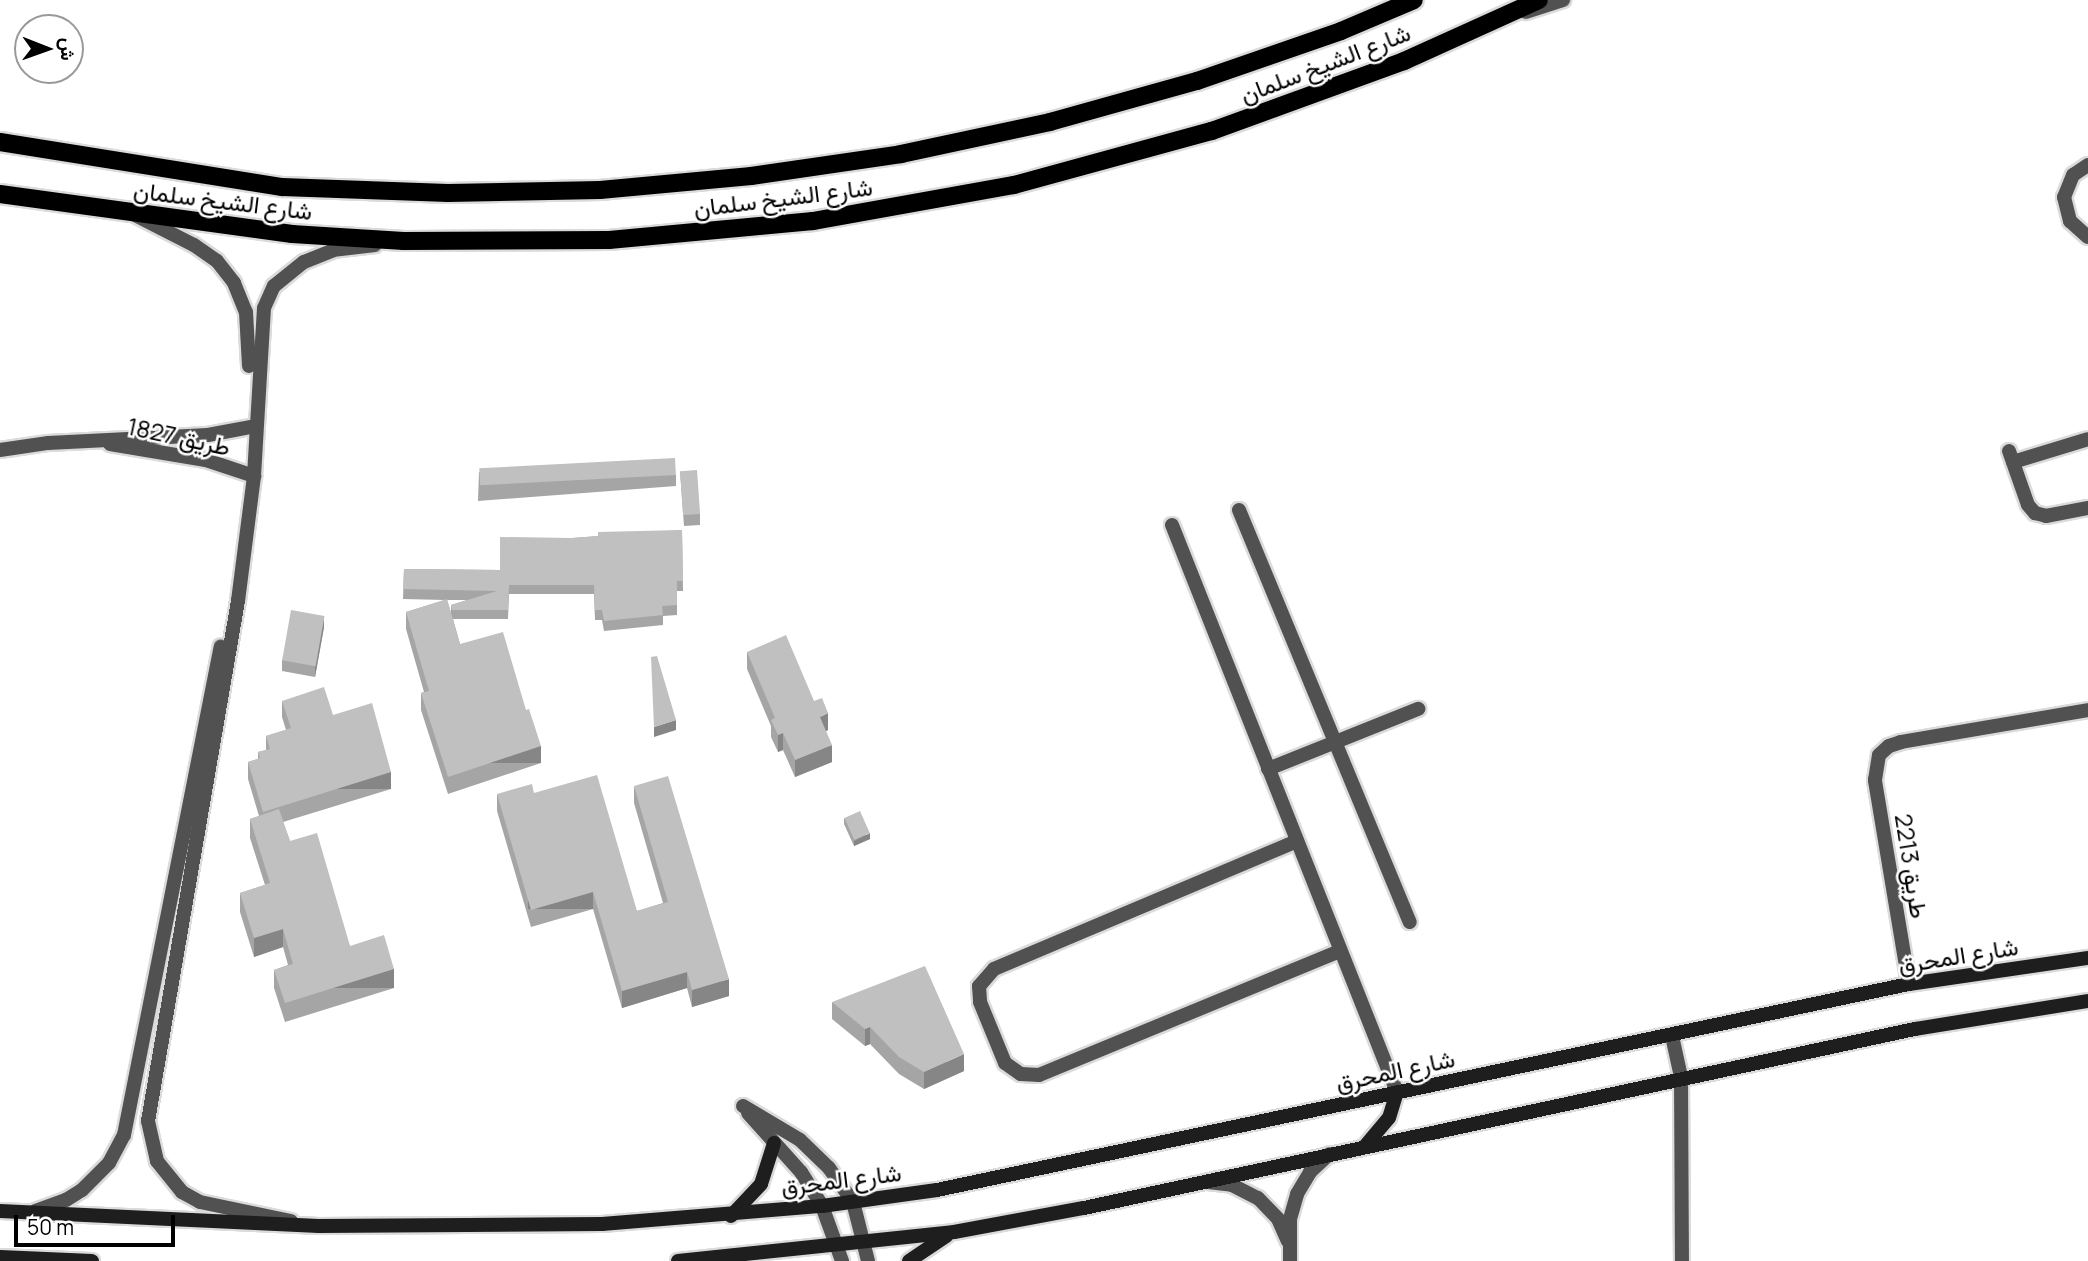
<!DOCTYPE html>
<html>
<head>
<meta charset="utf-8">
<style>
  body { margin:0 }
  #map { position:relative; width:2088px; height:1261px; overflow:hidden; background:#fff; font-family:Manrope,Vazirmatn,sans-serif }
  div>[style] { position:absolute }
  .roads { filter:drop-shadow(2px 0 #dbdbdb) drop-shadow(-2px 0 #dbdbdb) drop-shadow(0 2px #dbdbdb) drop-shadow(0 -2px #dbdbdb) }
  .minor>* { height:14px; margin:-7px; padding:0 7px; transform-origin:7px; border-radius:7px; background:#515151 }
  .secondary>* { height:14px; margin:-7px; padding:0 7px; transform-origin:7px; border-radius:7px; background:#1e1e1e }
  .primary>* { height:18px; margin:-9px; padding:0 9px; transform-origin:9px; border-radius:9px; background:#000 }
  .wall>* { inset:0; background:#a5a5a5 }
  .shaded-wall>* { inset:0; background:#868686; transform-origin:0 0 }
  .building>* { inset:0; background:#c0c0c0; transform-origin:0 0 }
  span { translate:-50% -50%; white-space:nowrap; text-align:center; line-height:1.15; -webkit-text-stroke:5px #fff; paint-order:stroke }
  .street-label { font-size:24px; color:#000 }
  .north { position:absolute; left:14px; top:14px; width:70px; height:70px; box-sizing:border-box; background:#fff; border:2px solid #999; border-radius:50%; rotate:91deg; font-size:19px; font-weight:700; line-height:28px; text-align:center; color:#000 }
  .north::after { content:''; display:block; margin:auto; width:24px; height:32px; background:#000; clip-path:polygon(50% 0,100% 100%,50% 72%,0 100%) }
  .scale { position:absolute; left:14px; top:1215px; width:161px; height:32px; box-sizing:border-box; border:4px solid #000; border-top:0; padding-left:9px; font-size:21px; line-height:24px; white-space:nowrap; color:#000; -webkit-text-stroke:5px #fff; paint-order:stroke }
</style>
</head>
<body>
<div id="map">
  <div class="roads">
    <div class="minor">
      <i style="left:1526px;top:12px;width:39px;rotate:-18deg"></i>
      <i style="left:2088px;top:165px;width:18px;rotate:146deg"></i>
      <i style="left:2073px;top:175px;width:24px;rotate:112deg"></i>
      <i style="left:2064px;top:197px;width:25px;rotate:76deg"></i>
      <i style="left:2070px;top:221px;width:24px;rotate:42deg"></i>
      <i style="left:135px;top:215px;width:66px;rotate:27deg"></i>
      <i style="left:194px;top:245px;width:28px;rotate:35deg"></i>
      <i style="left:217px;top:261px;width:28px;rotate:52deg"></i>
      <i style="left:234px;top:283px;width:31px;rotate:68deg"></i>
      <i style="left:246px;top:312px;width:54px;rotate:86.8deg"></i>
      <i style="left:110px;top:444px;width:97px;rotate:9.5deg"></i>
      <i style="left:206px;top:460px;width:51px;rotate:18.4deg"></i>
      <i style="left:0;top:450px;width:49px;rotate:-8.3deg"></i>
      <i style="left:48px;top:443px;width:160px;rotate:-2.9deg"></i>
      <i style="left:208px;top:435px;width:48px;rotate:-10.8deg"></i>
      <i style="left:2009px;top:451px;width:57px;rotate:70.6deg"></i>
      <i style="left:2028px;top:505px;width:11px;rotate:49deg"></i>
      <i style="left:2035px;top:513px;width:11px;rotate:15deg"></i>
      <i style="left:2046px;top:516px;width:43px;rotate:-10.8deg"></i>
      <i style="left:2013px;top:462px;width:78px;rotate:-17deg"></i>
      <i style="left:1239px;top:510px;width:446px;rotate:67.5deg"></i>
      <i style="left:1172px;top:525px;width:610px;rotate:68.36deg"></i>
      <i style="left:1268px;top:769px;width:162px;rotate:-21.8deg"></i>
      <i style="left:1297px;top:841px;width:329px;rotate:157.1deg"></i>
      <i style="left:994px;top:969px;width:23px;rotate:131deg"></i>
      <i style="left:979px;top:986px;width:16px;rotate:86deg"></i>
      <i style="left:980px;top:1002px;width:66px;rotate:67.7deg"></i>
      <i style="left:1005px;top:1063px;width:19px;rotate:35deg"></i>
      <i style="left:1021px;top:1074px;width:18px;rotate:3deg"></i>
      <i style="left:1039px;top:1075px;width:326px;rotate:-22.4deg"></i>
      <i style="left:1909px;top:984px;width:207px;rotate:-99.5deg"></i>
      <i style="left:1875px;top:780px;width:25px;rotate:-81deg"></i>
      <i style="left:1879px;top:755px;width:13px;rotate:-42deg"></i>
      <i style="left:1889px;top:746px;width:13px;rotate:-18deg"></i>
      <i style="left:1901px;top:742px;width:190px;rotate:-9.7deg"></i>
      <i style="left:1672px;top:1036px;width:42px;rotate:77.6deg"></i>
      <i style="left:1681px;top:1077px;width:184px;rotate:89.7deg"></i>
      <i style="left:743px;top:1106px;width:66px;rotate:30.8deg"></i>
      <i style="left:800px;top:1140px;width:40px;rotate:44deg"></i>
      <i style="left:829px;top:1168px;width:42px;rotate:54.8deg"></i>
      <i style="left:853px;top:1202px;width:61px;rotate:75.7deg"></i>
      <i style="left:748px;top:1113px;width:79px;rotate:48.1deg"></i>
      <i style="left:801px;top:1172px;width:40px;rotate:58deg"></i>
      <i style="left:822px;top:1206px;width:59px;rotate:70deg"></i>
      <i style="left:1208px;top:1182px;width:24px;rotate:7deg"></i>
      <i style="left:1232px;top:1185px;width:29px;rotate:27deg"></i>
      <i style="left:1258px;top:1198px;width:29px;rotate:46deg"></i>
      <i style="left:1278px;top:1219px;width:24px;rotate:66deg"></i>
      <i style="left:35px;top:1211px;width:33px;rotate:-20deg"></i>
      <i style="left:66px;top:1200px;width:19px;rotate:-32deg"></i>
      <i style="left:82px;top:1190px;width:38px;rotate:-45deg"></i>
      <i style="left:109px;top:1163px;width:32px;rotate:-62deg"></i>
      <i style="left:124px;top:1135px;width:498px;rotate:-78.8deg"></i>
      <i style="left:291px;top:1221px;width:93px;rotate:-168.2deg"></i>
      <i style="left:200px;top:1202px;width:21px;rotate:-151deg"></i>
      <i style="left:182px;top:1192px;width:40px;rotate:-129deg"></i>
      <i style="left:157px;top:1161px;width:41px;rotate:-102.7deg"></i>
      <i style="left:148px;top:1121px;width:528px;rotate:-80.18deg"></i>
      <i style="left:238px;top:601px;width:126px;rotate:-82.7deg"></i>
      <i style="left:254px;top:476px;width:168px;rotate:-86.6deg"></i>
      <i style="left:264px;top:308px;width:24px;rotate:-66deg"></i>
      <i style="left:274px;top:286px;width:38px;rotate:-39deg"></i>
      <i style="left:304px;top:262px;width:31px;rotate:-22deg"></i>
      <i style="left:333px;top:250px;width:42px;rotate:-6.8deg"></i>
      <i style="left:1290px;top:1261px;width:42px;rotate:-90deg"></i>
      <i style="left:1290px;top:1219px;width:26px;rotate:-74deg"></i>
      <i style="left:1297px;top:1194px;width:26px;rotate:-59deg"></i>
      <i style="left:1310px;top:1172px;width:26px;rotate:-43deg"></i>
    </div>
    <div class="secondary">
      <i style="left:1366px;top:1145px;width:35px;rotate:-50deg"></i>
      <i style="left:1389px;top:1118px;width:27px;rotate:-73deg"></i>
      <i style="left:0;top:1211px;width:319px;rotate:2.7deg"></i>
      <i style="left:319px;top:1226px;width:283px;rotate:-0.4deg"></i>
      <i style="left:602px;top:1224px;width:221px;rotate:-4.7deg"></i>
      <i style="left:822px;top:1206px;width:116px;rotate:-7.9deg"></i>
      <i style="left:937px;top:1190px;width:994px;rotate:-11.97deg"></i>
      <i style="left:1909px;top:984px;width:181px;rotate:-8.3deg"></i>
      <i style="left:731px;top:1216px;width:44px;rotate:-46.8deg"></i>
      <i style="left:761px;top:1184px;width:43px;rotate:-72.4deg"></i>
      <i style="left:0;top:1257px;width:92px;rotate:2.5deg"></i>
      <i style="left:678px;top:1261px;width:278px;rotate:-6deg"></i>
      <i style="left:954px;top:1232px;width:132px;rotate:-10.5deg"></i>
      <i style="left:1084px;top:1208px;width:850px;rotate:-12.16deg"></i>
      <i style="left:1915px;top:1029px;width:175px;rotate:-9.2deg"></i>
      <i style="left:909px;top:1261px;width:45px;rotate:-34deg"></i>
    </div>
    <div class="primary">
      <i style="left:0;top:142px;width:286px;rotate:9.1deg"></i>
      <i style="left:282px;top:187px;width:166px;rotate:2.1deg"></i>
      <i style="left:448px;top:193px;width:152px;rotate:-1.1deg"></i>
      <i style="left:600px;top:190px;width:152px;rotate:-5.3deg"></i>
      <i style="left:751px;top:176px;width:152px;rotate:-8.3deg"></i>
      <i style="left:901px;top:154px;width:152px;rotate:-12.1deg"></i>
      <i style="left:1050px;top:122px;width:153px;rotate:-15.6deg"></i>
      <i style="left:1197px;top:81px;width:152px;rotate:-19.1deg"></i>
      <i style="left:1341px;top:31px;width:79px;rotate:-23deg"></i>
      <i style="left:0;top:194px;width:295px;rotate:7.8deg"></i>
      <i style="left:292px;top:234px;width:112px;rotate:3.6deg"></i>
      <i style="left:404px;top:241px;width:205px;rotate:-0.3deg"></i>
      <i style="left:609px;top:240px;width:205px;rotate:-5.3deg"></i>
      <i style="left:813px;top:221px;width:204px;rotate:-10.2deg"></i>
      <i style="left:1014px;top:185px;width:205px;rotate:-15.3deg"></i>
      <i style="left:1212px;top:131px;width:204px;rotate:-20deg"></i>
      <i style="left:1404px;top:61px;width:148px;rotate:-24.3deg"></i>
    </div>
  </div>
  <div class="wall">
    <i style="clip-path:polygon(680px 471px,700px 514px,700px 525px,684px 526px)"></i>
    <i style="clip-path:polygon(479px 472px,676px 475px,676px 486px,478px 501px)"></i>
    <i style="clip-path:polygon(evenodd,682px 530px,683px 591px,677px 591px,677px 615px,663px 616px,663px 625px,604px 631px,602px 620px,595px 620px,594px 594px,509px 594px,508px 619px,453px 619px,460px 644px,541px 763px,448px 794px,421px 710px,421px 693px,424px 692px,406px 629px,406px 612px,445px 600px,403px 599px,404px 569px,500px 570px,572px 538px,682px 530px,447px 600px,467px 600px,451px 605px,451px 613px,447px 600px)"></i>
    <i style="clip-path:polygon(324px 627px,315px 677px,282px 671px,282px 660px)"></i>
    <i style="clip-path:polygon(747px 652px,814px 701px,828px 730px,826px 731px,832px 762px,795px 777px,783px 750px,778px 752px,771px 737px,771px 726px,747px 669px)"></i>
    <i style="clip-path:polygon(282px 701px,333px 715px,391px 789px,283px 822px,290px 841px,350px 946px,394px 988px,285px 1022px,274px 988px,274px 970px,288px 965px,283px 947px,254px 957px,240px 912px,240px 893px,265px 885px,250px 838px,250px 819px,259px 816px,248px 779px,248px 762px,258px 759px,258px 752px,266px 750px,266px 736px,286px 730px,282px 717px)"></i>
    <i style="clip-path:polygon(634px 786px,729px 996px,692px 1007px,687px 988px,622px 1008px,593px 909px,531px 927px,497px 811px,497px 794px,534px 793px,637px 911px,663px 903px,634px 803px)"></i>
    <i style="clip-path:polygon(844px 818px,870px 839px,854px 846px,844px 824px)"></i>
    <i style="clip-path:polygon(832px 1002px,964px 1071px,924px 1089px,899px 1074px,870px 1044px,865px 1046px,832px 1019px)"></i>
  </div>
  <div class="shaded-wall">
    <i style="clip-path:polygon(324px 616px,324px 627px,315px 677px,315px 665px)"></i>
    <i style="clip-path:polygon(828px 713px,828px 730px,820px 734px,820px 717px)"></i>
    <i style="clip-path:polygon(676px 720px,676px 730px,654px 737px,654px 727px)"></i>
    <i style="clip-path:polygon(783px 733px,783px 750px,778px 752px,778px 735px)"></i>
    <i style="clip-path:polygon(832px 745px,832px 762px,795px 777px,795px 760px)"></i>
    <i style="left:541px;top:746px;width:17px;height:98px;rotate:90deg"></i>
    <i style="left:391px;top:772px;width:17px;height:134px;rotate:90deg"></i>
    <i style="clip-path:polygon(870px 833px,870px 839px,854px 846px,854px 841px)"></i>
    <i style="left:593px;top:892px;width:17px;height:65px;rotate:90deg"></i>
    <i style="clip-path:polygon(283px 929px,283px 947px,254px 957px,254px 938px)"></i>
    <i style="left:394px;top:969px;width:19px;height:114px;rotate:90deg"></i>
    <i style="clip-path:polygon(687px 972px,687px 988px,622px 1008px,622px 991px)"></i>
    <i style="clip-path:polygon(729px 979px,729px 996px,692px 1007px,692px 990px)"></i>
    <i style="clip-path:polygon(870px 1027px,870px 1044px,865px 1046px,865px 1029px)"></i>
    <i style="clip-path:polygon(964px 1054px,964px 1071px,924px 1089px,924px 1072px)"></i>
  </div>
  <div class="building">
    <i style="left:675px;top:458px;width:17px;height:196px;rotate:87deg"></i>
    <i style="left:697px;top:470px;width:44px;height:17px;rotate:86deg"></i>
    <i style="clip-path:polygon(682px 530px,683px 581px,677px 581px,677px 605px,662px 606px,663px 615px,604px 621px,602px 610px,595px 610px,594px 585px,509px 585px,508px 610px,452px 610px,451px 605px,497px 591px,403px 589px,404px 569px,500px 570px,500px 537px,572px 538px,598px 536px,598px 532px)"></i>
    <i style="clip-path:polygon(447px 599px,460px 644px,503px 632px,526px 710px,529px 709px,541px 746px,448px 777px,421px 693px,429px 691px,406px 612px)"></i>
    <i style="left:291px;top:610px;width:34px;height:51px;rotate:10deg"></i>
    <i style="clip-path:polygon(786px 635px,814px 701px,822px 698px,828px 713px,820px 717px,832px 745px,795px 760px,783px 733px,778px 735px,771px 720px,775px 718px,747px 652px)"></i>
    <i style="clip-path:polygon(657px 656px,676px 720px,654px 727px,651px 657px)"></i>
    <i style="clip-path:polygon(324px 687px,333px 715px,372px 703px,391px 772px,263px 812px,248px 762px,260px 758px,258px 752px,270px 749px,266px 736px,291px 728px,282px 701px)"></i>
    <i style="clip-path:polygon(597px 775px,637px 911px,668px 902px,634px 786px,668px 776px,729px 979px,692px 990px,687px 972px,622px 991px,593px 892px,531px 910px,497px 794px,532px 784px,534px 793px)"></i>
    <i style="clip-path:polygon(279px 809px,290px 841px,317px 833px,350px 946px,384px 935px,394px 969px,285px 1003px,274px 970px,293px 964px,283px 929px,254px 938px,240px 893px,270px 883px,250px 819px)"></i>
    <i style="left:860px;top:811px;width:24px;height:17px;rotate:66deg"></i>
    <i style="clip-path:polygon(925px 966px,964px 1054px,924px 1072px,899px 1057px,870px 1027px,865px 1029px,832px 1002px)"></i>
  </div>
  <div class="street-label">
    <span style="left:1325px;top:63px;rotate:-21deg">شارع الشيخ سلمان</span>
    <span style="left:783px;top:197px;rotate:-7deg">شارع الشيخ سلمان</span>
    <span style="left:223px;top:200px;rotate:7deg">شارع الشيخ سلمان</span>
    <span style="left:179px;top:436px;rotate:12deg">طريق 1827</span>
    <span style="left:1912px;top:866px;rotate:81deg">طريق 2213</span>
    <span style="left:1958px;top:955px;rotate:-9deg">شارع المحرق</span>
    <span style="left:1395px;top:1070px;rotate:-12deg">شارع المحرق</span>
    <span style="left:841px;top:1179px;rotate:-7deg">شارع المحرق</span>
  </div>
  <div class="north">ش</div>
  <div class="scale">50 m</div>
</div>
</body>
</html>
